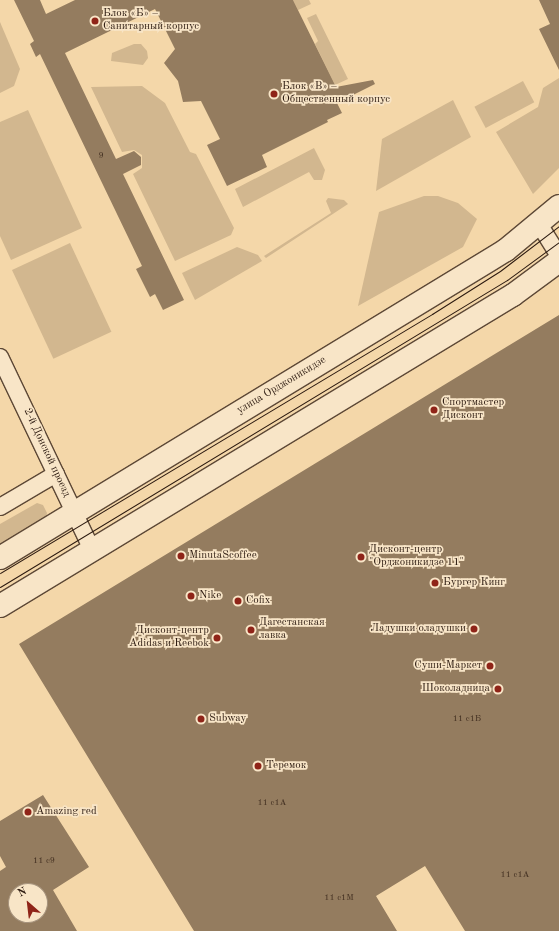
<!DOCTYPE html>
<html>
<head>
<meta charset="utf-8">
<style>
  body { margin:0 }
  #map { position:relative; width:559px; height:931px; overflow:hidden; background:#f4d7a9; font-family:"Old Standard TT",serif }
  div>[style] { position:absolute }
  .green>* { inset:0; background:#d2b78f; transform-origin:0 0 }
  .building>* { inset:0; background:#947c5f }
  .roads { filter:drop-shadow(1px 0 #5d4836) drop-shadow(-1px 0 #5d4836) drop-shadow(0 1px #5d4836) drop-shadow(0 -1px #5d4836) }
  .minor>* { height:16px; margin:-8px; padding:0 8px; transform-origin:8px; border-radius:8px; background:#f8e5c7 }
  .secondary>* { height:22px; margin:-11px; padding:0 11px; transform-origin:11px; border-radius:11px; background:#f8e5c7 }
  .tram>* { height:1px; margin:-0.5px; padding:0 0.5px; transform-origin:0.5px; border-radius:0.5px; background:#2b190f }
  .dots>* { width:11px; height:11px; translate:-50% -50%; box-sizing:border-box; border:2px solid #f8e5c7; border-radius:50% }
  span { translate:-50% -50%; white-space:nowrap; text-align:center; line-height:1.15; -webkit-text-stroke:3.5px #f8e5c7; paint-order:stroke }
  .number-label { font-size:9px; color:#453223 }
  .number-label span { -webkit-text-stroke-width:0 }
  .poi-label { font-size:11px; color:#2b190f }
  .left { translate:0 -50%; text-align:left }
  .right { translate:-100% -50%; text-align:right }
  .street-label { font-size:11px; color:#2b190f }
  .north { position:absolute; left:8px; top:883px; width:40px; height:40px; box-sizing:border-box; background:#f8e5c7; border:1px solid #a6937d; border-radius:50%; rotate:332deg; font-size:11px; font-weight:700; line-height:16px; text-align:center; color:#2b190f }
  .north::after { content:''; display:block; margin:auto; width:14px; height:18px; background:#8f2418; clip-path:polygon(50% 0,100% 100%,50% 72%,0 100%) }
</style>
</head>
<body>
<div id="map">
  <div class="green">
    <i style="clip-path:polygon(293px 0,309px 0,311px 4px,298px 10px)"></i>
    <i style="clip-path:polygon(316px 14px,348px 79px,335px 85px,315px 44px,318px 41px,307px 18px)"></i>
    <i style="clip-path:polygon(0 22px,20px 69px,14px 86px,0 93px)"></i>
    <i style="clip-path:polygon(134px 44px,141px 44px,147px 51px,148px 58px,143px 65px,111px 61px,112px 53px)"></i>
    <i style="clip-path:polygon(559px 78px,559px 168px,533px 194px,496px 132px,538px 107px,543px 88px)"></i>
    <i style="left:523px;top:81px;width:24px;height:55px;rotate:62deg"></i>
    <i style="clip-path:polygon(142px 86px,165px 103px,190px 152px,196px 154px,234px 228px,231px 235px,175px 261px,133px 174px,142px 168px,142px 155px,134px 150px,122px 152px,91px 87px)"></i>
    <i style="clip-path:polygon(453px 100px,471px 137px,376px 191px,382px 139px)"></i>
    <i style="clip-path:polygon(28px 110px,82px 228px,11px 260px,0 236px,0 122px)"></i>
    <i style="clip-path:polygon(314px 148px,325px 170px,322px 180px,314px 180px,309px 172px,243px 207px,235px 189px)"></i>
    <i style="clip-path:polygon(424px 196px,438px 196px,458px 203px,477px 219px,463px 247px,358px 306px,379px 212px)"></i>
    <i style="clip-path:polygon(328px 198px,344px 200px,348px 204px,266px 258px,264px 256px,331px 213px,326px 201px)"></i>
    <i style="left:70px;top:243px;width:98px;height:64px;rotate:65deg"></i>
    <i style="clip-path:polygon(237px 247px,258px 255px,262px 261px,195px 300px,182px 273px)"></i>
    <i style="clip-path:polygon(37px 503px,43px 505px,47px 513px,46px 518px,0 544px,0 524px)"></i>
  </div>
  <div class="building">
    <i style="clip-path:polygon(14px 0,40px 0,46px 14px,75px 0,293px 0,336px 87px,373px 80px,375px 84px,337px 103px,342px 113px,327px 120px,328px 122px,262px 155px,267px 167px,227px 186px,207px 145px,220px 139px,201px 101px,183px 102px,178px 81px,164px 63px,175px 49px,155px 9px,65px 53px,116px 159px,134px 151px,141px 157px,141px 165px,123px 174px,184px 300px,163px 310px,155px 294px,150px 297px,136px 269px,142px 266px,40px 54px,36px 57px,30px 44px,34px 41px)"></i>
    <i style="clip-path:polygon(539px 0,559px 0,559px 70px,539px 29px,550px 24px)"></i>
    <i style="clip-path:polygon(559px 315px,559px 931px,465px 931px,425px 866px,376px 896px,397px 931px,194px 931px,19px 644px)"></i>
    <i style="clip-path:polygon(evenodd,43px 795px,89px 867px,53px 890px,77px 931px,0 931px,0 871px,6px 867px,0 856px,0 821px,43px 795px,16px 891px,40px 891px,40px 915px,16px 915px,16px 891px)"></i>
  </div>
  <div class="roads">
    <div class="minor">
      <i style="left:539px;top:224px;width:38px;rotate:58deg"></i>
      <i style="left:0;top:357px;width:214px;rotate:64.5deg"></i>
      <i style="left:0;top:507px;width:65px;rotate:-30.5deg"></i>
    </div>
    <div class="secondary">
      <i style="left:0;top:558px;width:592px;rotate:-31.33deg"></i>
      <i style="left:506px;top:250px;width:69px;rotate:-39.7deg"></i>
      <i style="left:0;top:606px;width:600px;rotate:-31.23deg"></i>
      <i style="left:513px;top:295px;width:57px;rotate:-36.5deg"></i>
    </div>
  </div>
  <div class="tram">
    <i style="left:0;top:573px;width:504px;rotate:-30.94deg"></i>
    <i style="left:432px;top:314px;width:80px;rotate:-32.3deg"></i>
    <i style="left:500px;top:271px;width:74px;rotate:-37.3deg"></i>
    <i style="left:0;top:587px;width:593px;rotate:-31.2deg"></i>
    <i style="left:507px;top:280px;width:64px;rotate:-36.2deg"></i>
  </div>
  <div class="dots">
    <i style="left:95px;top:21px;background:#8f2418"></i>
    <i style="left:274px;top:94px;background:#8f2418"></i>
    <i style="left:434px;top:410px;background:#8f2418"></i>
    <i style="left:181px;top:556px;background:#8f2418"></i>
    <i style="left:361px;top:557px;background:#8f2418"></i>
    <i style="left:435px;top:583px;background:#8f2418"></i>
    <i style="left:191px;top:596px;background:#8f2418"></i>
    <i style="left:238px;top:601px;background:#8f2418"></i>
    <i style="left:474px;top:629px;background:#8f2418"></i>
    <i style="left:251px;top:630px;background:#8f2418"></i>
    <i style="left:217px;top:638px;background:#8f2418"></i>
    <i style="left:490px;top:666px;background:#8f2418"></i>
    <i style="left:498px;top:689px;background:#8f2418"></i>
    <i style="left:201px;top:719px;background:#8f2418"></i>
    <i style="left:258px;top:766px;background:#8f2418"></i>
    <i style="left:28px;top:812px;background:#8f2418"></i>
  </div>
  <div class="number-label">
    <span style="left:101px;top:156px">9</span>
    <span style="left:467px;top:719px">11 с1Б</span>
    <span style="left:272px;top:803px">11 с1А</span>
    <span style="left:44px;top:861px">11 с9</span>
    <span style="left:515px;top:875px">11 с1А</span>
    <span style="left:339px;top:898px">11 с1М</span>
  </div>
  <div class="poi-label">
    <span class="left" style="left:103px;top:21px">Блок «Б» –<br>Санитарный корпус</span>
    <span class="left" style="left:282px;top:94px">Блок «В» –<br>Общественный корпус</span>
    <span class="left" style="left:442px;top:410px">Спортмастер<br>Дисконт</span>
    <span class="left" style="left:369px;top:557px">Дисконт-центр<br>"Орджоникидзе 11"</span>
    <span class="left" style="left:189px;top:556px">MinutaScoffee</span>
    <span class="left" style="left:443px;top:583px">Бургер Кинг</span>
    <span class="left" style="left:199px;top:596px">Nike</span>
    <span class="left" style="left:246px;top:601px">Cofix</span>
    <span class="left" style="left:259px;top:630px">Дагестанская<br>лавка</span>
    <span class="right" style="left:466px;top:629px">Ладушки оладушки</span>
    <span class="right" style="left:209px;top:638px">Дисконт-центр<br>Adidas и Reebok</span>
    <span class="right" style="left:482px;top:666px">Суши-Маркет</span>
    <span class="right" style="left:490px;top:689px">Шоколадница</span>
    <span class="left" style="left:209px;top:719px">Subway</span>
    <span class="left" style="left:266px;top:766px">Теремок</span>
    <span class="left" style="left:36px;top:812px">Amazing red</span>
  </div>
  <div class="street-label">
    <span style="left:282px;top:386px;rotate:-31deg">улица Орджоникидзе</span>
    <span style="left:46px;top:453px;rotate:65deg">2-й Донской проезд</span>
  </div>
  <div class="north">N</div>
</div>
</body>
</html>
